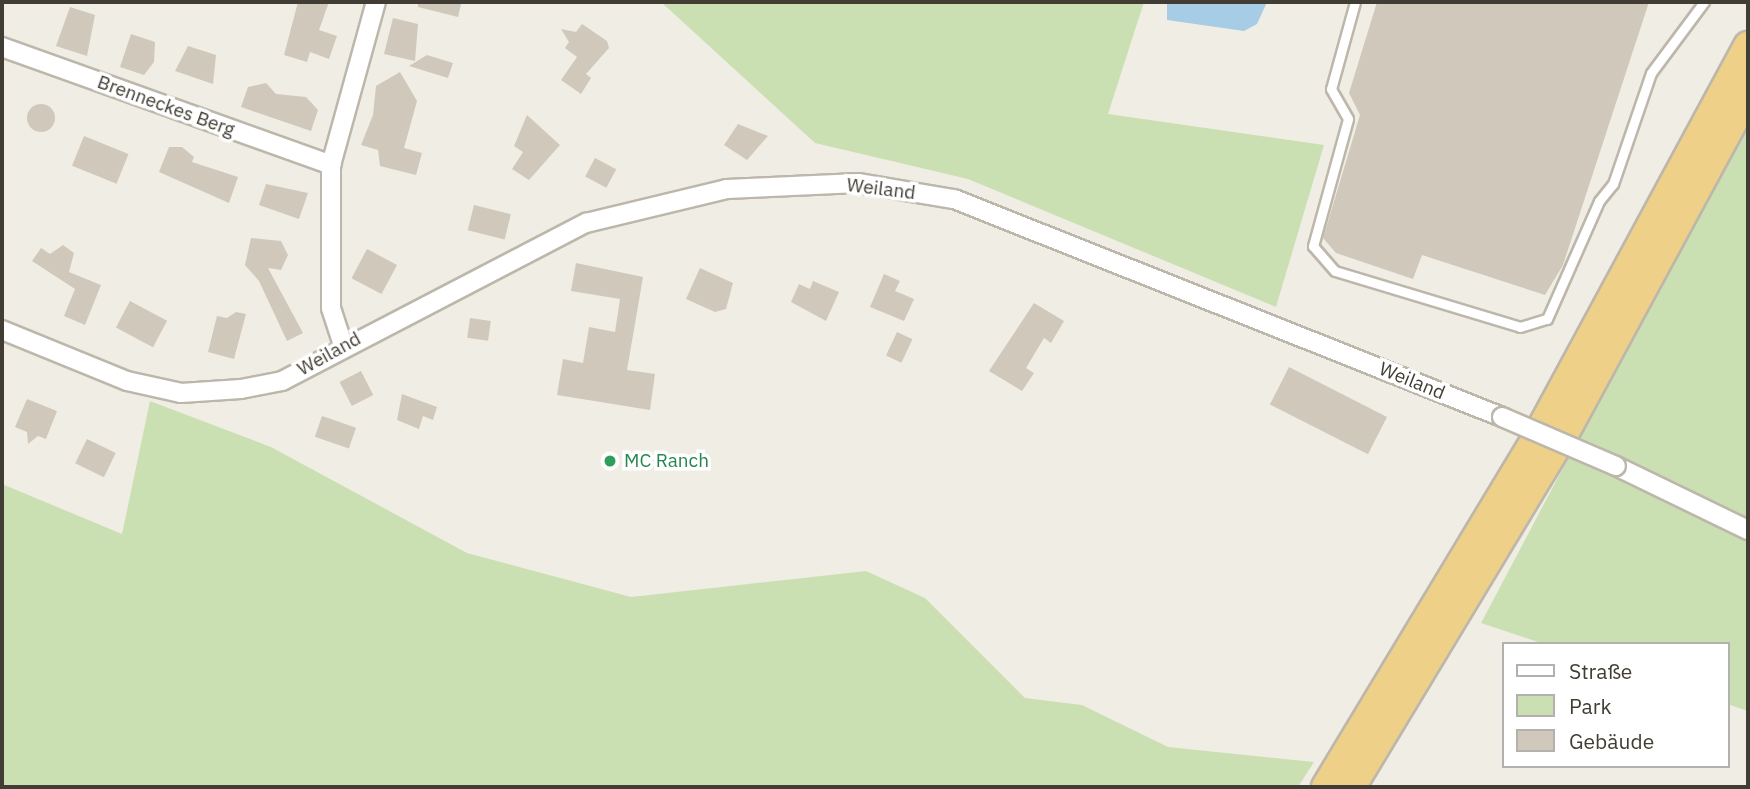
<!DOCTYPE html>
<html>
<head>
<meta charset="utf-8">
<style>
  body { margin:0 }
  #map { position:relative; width:1750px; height:789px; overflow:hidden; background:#f0ede5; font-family:"IBM Plex Sans",sans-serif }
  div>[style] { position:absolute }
  .green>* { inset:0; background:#cbe0b2 }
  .water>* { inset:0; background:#a7cce6 }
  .building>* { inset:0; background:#d0c8bb; transform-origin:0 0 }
  .round { border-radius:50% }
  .roads { filter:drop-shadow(2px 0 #bdb7ab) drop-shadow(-2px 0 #bdb7ab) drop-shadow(0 2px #bdb7ab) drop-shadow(0 -2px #bdb7ab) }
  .service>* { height:9px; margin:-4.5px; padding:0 4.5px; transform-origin:4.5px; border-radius:4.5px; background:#fff }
  .minor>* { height:18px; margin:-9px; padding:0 9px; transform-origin:9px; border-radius:9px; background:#fff }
  .trunk>* { height:28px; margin:-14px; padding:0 14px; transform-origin:14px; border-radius:14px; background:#efd088 }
  .bridges { filter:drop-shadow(2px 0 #bdb7ab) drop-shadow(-2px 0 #bdb7ab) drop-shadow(0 2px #bdb7ab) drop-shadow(0 -2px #bdb7ab) }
  .minor-bridge>* { height:18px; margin:-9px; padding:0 9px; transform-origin:9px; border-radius:9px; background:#fff }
  .dots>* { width:19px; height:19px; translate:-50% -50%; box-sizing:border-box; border:4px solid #fff; border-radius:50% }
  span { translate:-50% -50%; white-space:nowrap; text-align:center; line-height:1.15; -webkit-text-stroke:7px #fff; paint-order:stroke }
  .street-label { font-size:19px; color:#413d35 }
  .leisure-label { font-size:19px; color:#27864d }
  .left { translate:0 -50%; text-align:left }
  .frame { position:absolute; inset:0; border:4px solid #413d35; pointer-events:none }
  .legend { position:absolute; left:1502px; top:642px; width:228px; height:126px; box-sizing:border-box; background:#fff; border:2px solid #b3b1ae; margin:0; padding:9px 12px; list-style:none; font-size:21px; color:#413d35 }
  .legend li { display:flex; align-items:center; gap:14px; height:35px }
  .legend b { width:35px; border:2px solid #b3b1ae }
</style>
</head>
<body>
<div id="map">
  <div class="green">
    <i style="clip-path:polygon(661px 2px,1144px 2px,1108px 114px,1324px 145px,1276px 307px,968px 179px,815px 143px)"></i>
    <i style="clip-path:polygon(1748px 118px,1748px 711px,1727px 704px,1727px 644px,1544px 644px,1481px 623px)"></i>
    <i style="clip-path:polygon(150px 401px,271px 447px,467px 553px,631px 597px,866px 571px,925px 598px,1025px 698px,1082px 705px,1168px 747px,1314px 762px,1298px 787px,2px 787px,2px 484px,122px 534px)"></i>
  </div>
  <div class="water">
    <i style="clip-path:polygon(1267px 2px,1257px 24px,1244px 31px,1167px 20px,1167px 2px)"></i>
  </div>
  <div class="building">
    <i style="clip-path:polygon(298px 2px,329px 2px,319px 30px,337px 36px,329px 59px,310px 52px,307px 62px,284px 55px)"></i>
    <i style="clip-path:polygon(418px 2px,453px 2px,461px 4px,458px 17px,418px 7px)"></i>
    <i style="clip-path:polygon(1377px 2px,1649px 2px,1563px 265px,1545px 295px,1422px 255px,1413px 279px,1336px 253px,1323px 238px,1360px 115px,1349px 93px)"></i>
    <i style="clip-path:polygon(70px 7px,95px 15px,87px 56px,56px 46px)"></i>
    <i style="clip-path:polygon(393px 18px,418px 24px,415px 61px,384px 54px)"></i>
    <i style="clip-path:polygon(582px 24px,607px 41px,609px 48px,586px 74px,591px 78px,581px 94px,561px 80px,577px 57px,565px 48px,569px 42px,561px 29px,576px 32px)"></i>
    <i style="clip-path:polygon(131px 34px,155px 42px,154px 62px,144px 75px,120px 67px)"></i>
    <i style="clip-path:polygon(188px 46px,216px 55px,213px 84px,175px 71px)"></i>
    <i style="clip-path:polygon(427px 55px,453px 63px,448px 78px,409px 66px)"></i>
    <i style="clip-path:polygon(400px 72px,417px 101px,404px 148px,422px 153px,416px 175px,380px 166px,378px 150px,361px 145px,373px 115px,376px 86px)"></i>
    <i style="clip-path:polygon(266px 83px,276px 94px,306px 97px,318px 110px,311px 131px,241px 107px,248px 87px)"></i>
    <i class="round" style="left:27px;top:104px;width:28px;height:28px"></i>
    <i style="clip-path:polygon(527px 115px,560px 145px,529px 180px,512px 169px,523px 152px,514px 146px)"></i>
    <i style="clip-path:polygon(738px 124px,768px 136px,747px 160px,724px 145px)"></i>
    <i style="left:84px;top:136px;width:48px;height:32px;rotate:22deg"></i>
    <i style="clip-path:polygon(169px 147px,182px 147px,194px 157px,192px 162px,238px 177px,229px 203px,159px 172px)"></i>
    <i style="left:595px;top:158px;width:24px;height:21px;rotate:28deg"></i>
    <i style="clip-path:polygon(266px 184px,308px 193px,299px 219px,259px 205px)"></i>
    <i style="left:474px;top:205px;width:38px;height:26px;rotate:14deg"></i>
    <i style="clip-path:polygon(251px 238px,281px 241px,288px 255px,281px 270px,268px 268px,303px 333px,287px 341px,259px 281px,245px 265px)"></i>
    <i style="clip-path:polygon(63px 245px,74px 253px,69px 272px,101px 285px,85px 325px,64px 316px,75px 289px,32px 261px,41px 248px,50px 254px)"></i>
    <i style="left:367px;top:249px;width:34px;height:33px;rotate:28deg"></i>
    <i style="clip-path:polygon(576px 263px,643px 277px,627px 370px,655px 374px,650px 410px,557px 395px,563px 359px,583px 363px,589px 327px,615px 332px,620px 299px,571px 291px)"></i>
    <i style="clip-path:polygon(700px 268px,733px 283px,726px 309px,715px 312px,686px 299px)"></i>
    <i style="clip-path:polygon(884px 274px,900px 281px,895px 291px,914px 299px,904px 321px,870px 307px)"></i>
    <i style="clip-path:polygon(813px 281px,839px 292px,826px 321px,791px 302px,799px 284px,810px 289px)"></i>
    <i style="left:130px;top:301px;width:42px;height:30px;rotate:28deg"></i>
    <i style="clip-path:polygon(1034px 303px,1064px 321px,1051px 343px,1044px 338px,1026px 368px,1034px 373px,1022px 391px,989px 371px)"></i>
    <i style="clip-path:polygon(236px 312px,246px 314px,234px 359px,208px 352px,217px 316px,227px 318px)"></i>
    <i style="left:470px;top:318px;width:21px;height:20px;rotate:8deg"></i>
    <i style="left:897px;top:332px;width:17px;height:26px;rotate:25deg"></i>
    <i style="left:1289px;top:367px;width:110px;height:42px;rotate:27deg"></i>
    <i style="left:361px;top:371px;width:27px;height:24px;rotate:63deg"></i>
    <i style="clip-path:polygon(402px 394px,437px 407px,433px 420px,423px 416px,419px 429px,397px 420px)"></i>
    <i style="clip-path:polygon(27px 399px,57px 411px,46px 439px,38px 436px,28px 444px,27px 432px,15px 427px)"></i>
    <i style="left:322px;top:416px;width:36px;height:22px;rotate:19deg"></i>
    <i style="left:87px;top:439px;width:32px;height:27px;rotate:26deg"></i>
  </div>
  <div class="roads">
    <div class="service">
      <i style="left:1355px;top:2px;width:90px;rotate:105.4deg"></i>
      <i style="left:1331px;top:89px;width:34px;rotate:60deg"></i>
      <i style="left:1348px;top:119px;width:132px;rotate:105.4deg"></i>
      <i style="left:1313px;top:246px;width:33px;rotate:49deg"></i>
      <i style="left:1335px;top:271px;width:193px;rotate:16.8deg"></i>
      <i style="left:1520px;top:327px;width:28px;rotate:-17deg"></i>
      <i style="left:1547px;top:319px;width:129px;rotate:-66.2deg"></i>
      <i style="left:1599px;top:201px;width:22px;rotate:-51deg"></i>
      <i style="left:1613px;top:184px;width:117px;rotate:-71.1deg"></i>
      <i style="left:1651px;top:73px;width:89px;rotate:-53.3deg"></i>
    </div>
    <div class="minor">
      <i style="left:2px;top:47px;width:350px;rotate:19.7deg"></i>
      <i style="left:2px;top:330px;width:135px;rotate:22.2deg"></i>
      <i style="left:127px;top:381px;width:55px;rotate:12.5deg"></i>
      <i style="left:181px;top:393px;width:60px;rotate:-3.8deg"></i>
      <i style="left:241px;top:389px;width:42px;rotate:-11deg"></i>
      <i style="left:282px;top:381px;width:343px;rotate:-27.5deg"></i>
      <i style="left:586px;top:223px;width:145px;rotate:-13.6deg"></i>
      <i style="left:727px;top:189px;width:131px;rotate:-2.6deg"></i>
      <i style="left:858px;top:183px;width:97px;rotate:9.5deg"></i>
      <i style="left:954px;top:199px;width:590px;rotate:21.69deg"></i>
      <i style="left:343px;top:345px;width:39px;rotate:-108deg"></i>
      <i style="left:331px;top:308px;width:143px;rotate:-90deg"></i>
      <i style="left:331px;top:165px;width:169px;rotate:-74.6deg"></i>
      <i style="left:1616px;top:466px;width:147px;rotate:25.9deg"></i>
    </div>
    <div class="trunk">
      <i style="left:1326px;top:787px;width:405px;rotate:-58.9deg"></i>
      <i style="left:1535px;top:440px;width:448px;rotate:-61.6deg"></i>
      <i style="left:1351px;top:787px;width:412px;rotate:-58.9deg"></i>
      <i style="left:1564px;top:434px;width:387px;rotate:-61.6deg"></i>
    </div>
  </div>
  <div class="bridges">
    <div class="minor-bridge">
      <i style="left:1502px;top:417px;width:124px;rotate:23.3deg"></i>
    </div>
  </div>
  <div class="dots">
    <i style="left:610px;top:461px;background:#2e9e5b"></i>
  </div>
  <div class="street-label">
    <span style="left:166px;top:106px;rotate:20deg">Brenneckes Berg</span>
    <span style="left:881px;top:189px;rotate:7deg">Weiland</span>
    <span style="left:329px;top:354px;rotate:-29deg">Weiland</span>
    <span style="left:1412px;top:381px;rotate:22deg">Weiland</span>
  </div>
  <div class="leisure-label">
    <span class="left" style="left:624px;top:461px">MC Ranch</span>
  </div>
  <div class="frame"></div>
  <ul class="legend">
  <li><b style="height:9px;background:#fff"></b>Straße</li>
  <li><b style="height:19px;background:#cbe0b2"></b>Park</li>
  <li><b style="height:19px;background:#d0c8bb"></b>Gebäude</li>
  </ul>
</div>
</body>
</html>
